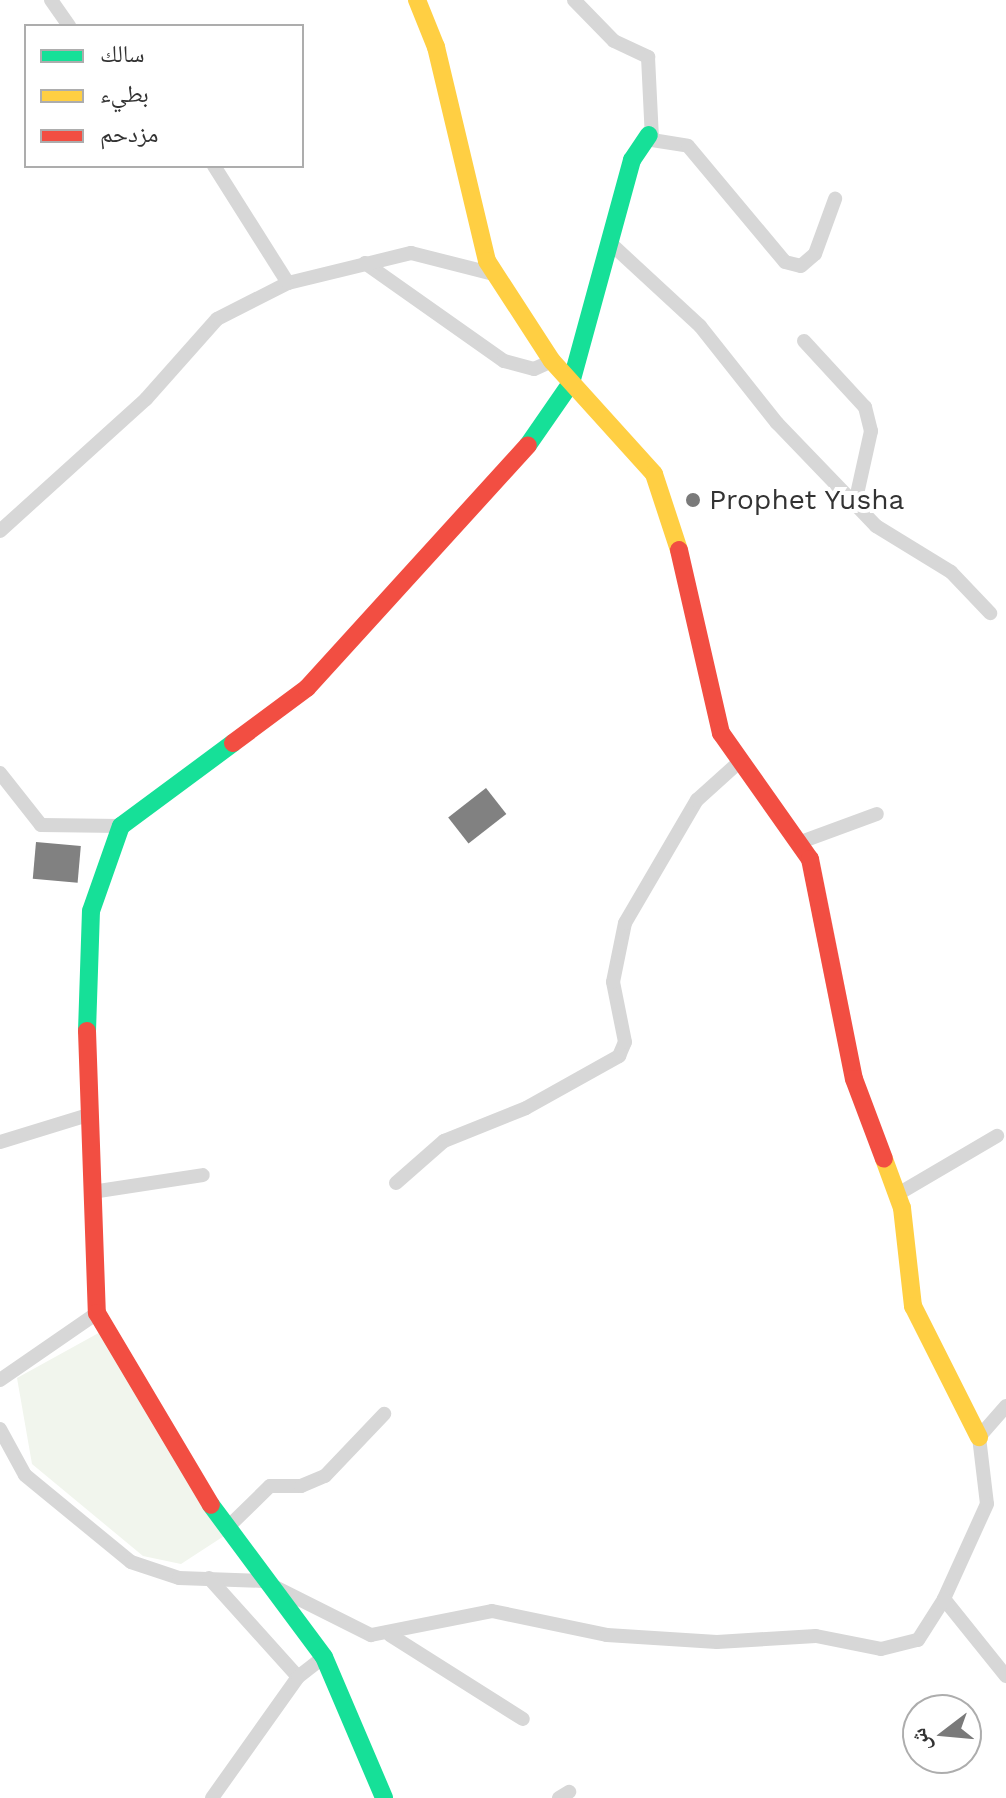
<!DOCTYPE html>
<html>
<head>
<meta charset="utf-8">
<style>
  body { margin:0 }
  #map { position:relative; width:1006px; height:1798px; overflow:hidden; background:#fff; font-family:"Work Sans","Noto Naskh Arabic",sans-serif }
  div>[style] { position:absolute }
  .green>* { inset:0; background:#f1f5ed }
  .building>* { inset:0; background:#818181; transform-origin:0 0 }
  .street>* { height:14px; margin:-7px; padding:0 7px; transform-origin:7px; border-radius:7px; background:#d7d7d7 }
  .fast>* { height:18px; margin:-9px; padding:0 9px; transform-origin:9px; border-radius:9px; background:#16e098 }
  .slow>* { height:18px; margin:-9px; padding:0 9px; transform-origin:9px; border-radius:9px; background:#ffcf43 }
  .jam>* { height:18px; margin:-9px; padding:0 9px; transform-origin:9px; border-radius:9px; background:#f24e42 }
  .dots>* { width:22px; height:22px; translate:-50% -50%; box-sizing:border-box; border:4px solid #fff; border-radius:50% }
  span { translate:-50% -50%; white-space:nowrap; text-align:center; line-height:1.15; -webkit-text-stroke:8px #fff; paint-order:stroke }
  .poi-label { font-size:28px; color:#333 }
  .left { translate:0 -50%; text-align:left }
  .legend { position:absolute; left:24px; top:24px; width:280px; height:144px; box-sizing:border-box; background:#fff; border:2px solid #adadad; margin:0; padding:10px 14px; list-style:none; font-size:24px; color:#333 }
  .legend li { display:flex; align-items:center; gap:16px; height:40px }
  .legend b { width:40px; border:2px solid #adadad }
  .north { position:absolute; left:902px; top:1694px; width:80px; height:80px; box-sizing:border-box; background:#fff; border:2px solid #adadad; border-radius:50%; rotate:254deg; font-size:22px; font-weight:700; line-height:32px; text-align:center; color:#333 }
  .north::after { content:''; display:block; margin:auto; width:28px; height:36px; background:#7a7a7a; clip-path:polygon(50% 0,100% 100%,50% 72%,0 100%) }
</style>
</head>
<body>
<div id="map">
  <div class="green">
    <i style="clip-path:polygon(104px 1330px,224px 1536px,181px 1564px,143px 1556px,32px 1464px,17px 1378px)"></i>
  </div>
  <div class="building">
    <i style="left:486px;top:788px;width:33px;height:48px;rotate:52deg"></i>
    <i style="left:36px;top:842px;width:45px;height:37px;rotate:5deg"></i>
  </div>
  <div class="street">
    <i style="left:51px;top:0;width:32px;rotate:55deg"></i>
    <i style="left:574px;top:0;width:57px;rotate:45.7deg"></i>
    <i style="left:614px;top:41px;width:38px;rotate:25deg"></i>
    <i style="left:648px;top:57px;width:83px;rotate:87.2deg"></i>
    <i style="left:652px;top:140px;width:36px;rotate:9deg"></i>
    <i style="left:688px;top:146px;width:151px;rotate:50.1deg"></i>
    <i style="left:785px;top:262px;width:16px;rotate:14deg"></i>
    <i style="left:801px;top:266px;width:18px;rotate:-41deg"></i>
    <i style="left:815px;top:254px;width:59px;rotate:-70deg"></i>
    <i style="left:609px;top:242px;width:124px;rotate:42.7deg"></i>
    <i style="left:700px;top:326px;width:124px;rotate:51.6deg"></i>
    <i style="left:777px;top:423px;width:143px;rotate:46.1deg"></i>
    <i style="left:876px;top:526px;width:88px;rotate:31.5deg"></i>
    <i style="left:951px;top:572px;width:57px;rotate:46.4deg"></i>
    <i style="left:365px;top:263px;width:170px;rotate:35.2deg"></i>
    <i style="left:504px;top:361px;width:31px;rotate:15deg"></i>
    <i style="left:534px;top:369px;width:20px;rotate:-24deg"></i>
    <i style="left:288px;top:283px;width:127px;rotate:-13.7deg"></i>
    <i style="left:411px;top:253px;width:86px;rotate:14.2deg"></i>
    <i style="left:804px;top:341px;width:90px;rotate:47.3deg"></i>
    <i style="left:865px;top:407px;width:25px;rotate:76deg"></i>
    <i style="left:871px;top:431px;width:74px;rotate:102.5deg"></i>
    <i style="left:0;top:531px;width:197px;rotate:-42.1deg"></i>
    <i style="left:146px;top:399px;width:107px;rotate:-48.4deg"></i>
    <i style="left:217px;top:319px;width:80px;rotate:-26.9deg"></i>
    <i style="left:288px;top:283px;width:138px;rotate:-122.3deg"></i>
    <i style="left:0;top:773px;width:66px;rotate:51.7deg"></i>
    <i style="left:41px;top:825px;width:80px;rotate:0.7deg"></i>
    <i style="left:798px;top:843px;width:84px;rotate:-20.2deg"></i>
    <i style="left:0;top:1142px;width:95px;rotate:-17.1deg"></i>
    <i style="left:396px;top:1183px;width:64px;rotate:-41.2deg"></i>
    <i style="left:444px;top:1141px;width:88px;rotate:-21.9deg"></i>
    <i style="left:526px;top:1108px;width:107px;rotate:-29.2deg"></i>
    <i style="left:619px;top:1056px;width:15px;rotate:-67deg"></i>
    <i style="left:625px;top:1042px;width:61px;rotate:-101.3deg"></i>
    <i style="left:613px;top:982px;width:60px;rotate:-78.5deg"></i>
    <i style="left:625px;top:923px;width:143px;rotate:-59.7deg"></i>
    <i style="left:697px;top:800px;width:54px;rotate:-42deg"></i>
    <i style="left:92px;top:1192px;width:112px;rotate:-8.7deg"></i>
    <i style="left:898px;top:1194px;width:115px;rotate:-30.4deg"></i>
    <i style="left:0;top:1380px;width:118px;rotate:-34.6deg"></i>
    <i style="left:1006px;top:1406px;width:41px;rotate:131.1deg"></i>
    <i style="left:979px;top:1437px;width:67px;rotate:83.2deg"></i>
    <i style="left:987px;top:1504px;width:104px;rotate:114.4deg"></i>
    <i style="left:944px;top:1599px;width:99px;rotate:51.2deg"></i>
    <i style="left:0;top:1429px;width:52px;rotate:61.5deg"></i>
    <i style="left:25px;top:1475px;width:137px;rotate:39.4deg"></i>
    <i style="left:131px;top:1562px;width:51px;rotate:18.4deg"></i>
    <i style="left:179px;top:1578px;width:84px;rotate:2deg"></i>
    <i style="left:263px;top:1581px;width:121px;rotate:26.6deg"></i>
    <i style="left:371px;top:1635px;width:123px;rotate:-11.2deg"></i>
    <i style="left:492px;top:1611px;width:117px;rotate:11.8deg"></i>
    <i style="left:607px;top:1635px;width:110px;rotate:3.6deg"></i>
    <i style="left:717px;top:1642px;width:99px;rotate:-3.5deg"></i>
    <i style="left:816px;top:1636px;width:66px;rotate:11.3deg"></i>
    <i style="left:881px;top:1649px;width:38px;rotate:-14deg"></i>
    <i style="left:918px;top:1640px;width:49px;rotate:-57.6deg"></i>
    <i style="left:227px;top:1528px;width:60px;rotate:-44.3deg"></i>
    <i style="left:270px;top:1486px;width:31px"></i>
    <i style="left:301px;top:1486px;width:26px;rotate:-23deg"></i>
    <i style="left:325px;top:1476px;width:86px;rotate:-46.4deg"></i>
    <i style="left:209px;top:1578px;width:133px;rotate:48deg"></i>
    <i style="left:390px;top:1635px;width:157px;rotate:32.3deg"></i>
    <i style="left:212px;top:1798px;width:148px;rotate:-54.6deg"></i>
    <i style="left:298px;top:1677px;width:33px;rotate:-38deg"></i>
    <i style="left:559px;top:1798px;width:12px;rotate:-31deg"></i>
  </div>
  <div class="fast">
    <i style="left:528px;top:445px;width:75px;rotate:-55.3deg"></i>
    <i style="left:571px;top:383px;width:231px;rotate:-74.7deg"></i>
    <i style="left:632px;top:160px;width:30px;rotate:-56deg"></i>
    <i style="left:87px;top:1031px;width:120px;rotate:-88.1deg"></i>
    <i style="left:91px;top:911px;width:90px;rotate:-70.6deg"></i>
    <i style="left:121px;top:826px;width:139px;rotate:-36.5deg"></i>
    <i style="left:211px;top:1505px;width:189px;rotate:53.4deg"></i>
    <i style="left:324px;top:1657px;width:153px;rotate:66.9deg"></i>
  </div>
  <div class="slow">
    <i style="left:417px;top:0;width:51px;rotate:68deg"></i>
    <i style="left:436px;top:47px;width:220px;rotate:76.6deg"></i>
    <i style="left:487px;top:261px;width:119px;rotate:57deg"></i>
    <i style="left:552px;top:361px;width:152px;rotate:47.9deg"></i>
    <i style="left:654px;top:474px;width:80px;rotate:71.8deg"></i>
    <i style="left:884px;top:1159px;width:52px;rotate:69.8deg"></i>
    <i style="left:902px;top:1208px;width:99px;rotate:83.6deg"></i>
    <i style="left:913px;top:1306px;width:147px;rotate:63.3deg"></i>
  </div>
  <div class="jam">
    <i style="left:679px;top:550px;width:188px;rotate:77.1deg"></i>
    <i style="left:721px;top:733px;width:154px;rotate:54.8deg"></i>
    <i style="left:810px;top:859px;width:224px;rotate:78.7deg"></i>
    <i style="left:854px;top:1079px;width:85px;rotate:69.4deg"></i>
    <i style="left:233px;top:743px;width:92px;rotate:-36.6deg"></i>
    <i style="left:307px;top:688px;width:328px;rotate:-47.7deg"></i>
    <i style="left:87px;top:1031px;width:282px;rotate:88deg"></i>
    <i style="left:97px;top:1313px;width:223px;rotate:59.3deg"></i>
  </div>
  <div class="dots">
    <i style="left:693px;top:500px;background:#7a7a7a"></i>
  </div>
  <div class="poi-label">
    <span class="left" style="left:709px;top:500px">Prophet Yusha</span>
  </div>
  <ul class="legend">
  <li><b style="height:10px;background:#16e098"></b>سالك</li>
  <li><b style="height:10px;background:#ffcf43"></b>بطيء</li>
  <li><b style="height:10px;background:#f24e42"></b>مزدحم</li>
  </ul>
  <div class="north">ش</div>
</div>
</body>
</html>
